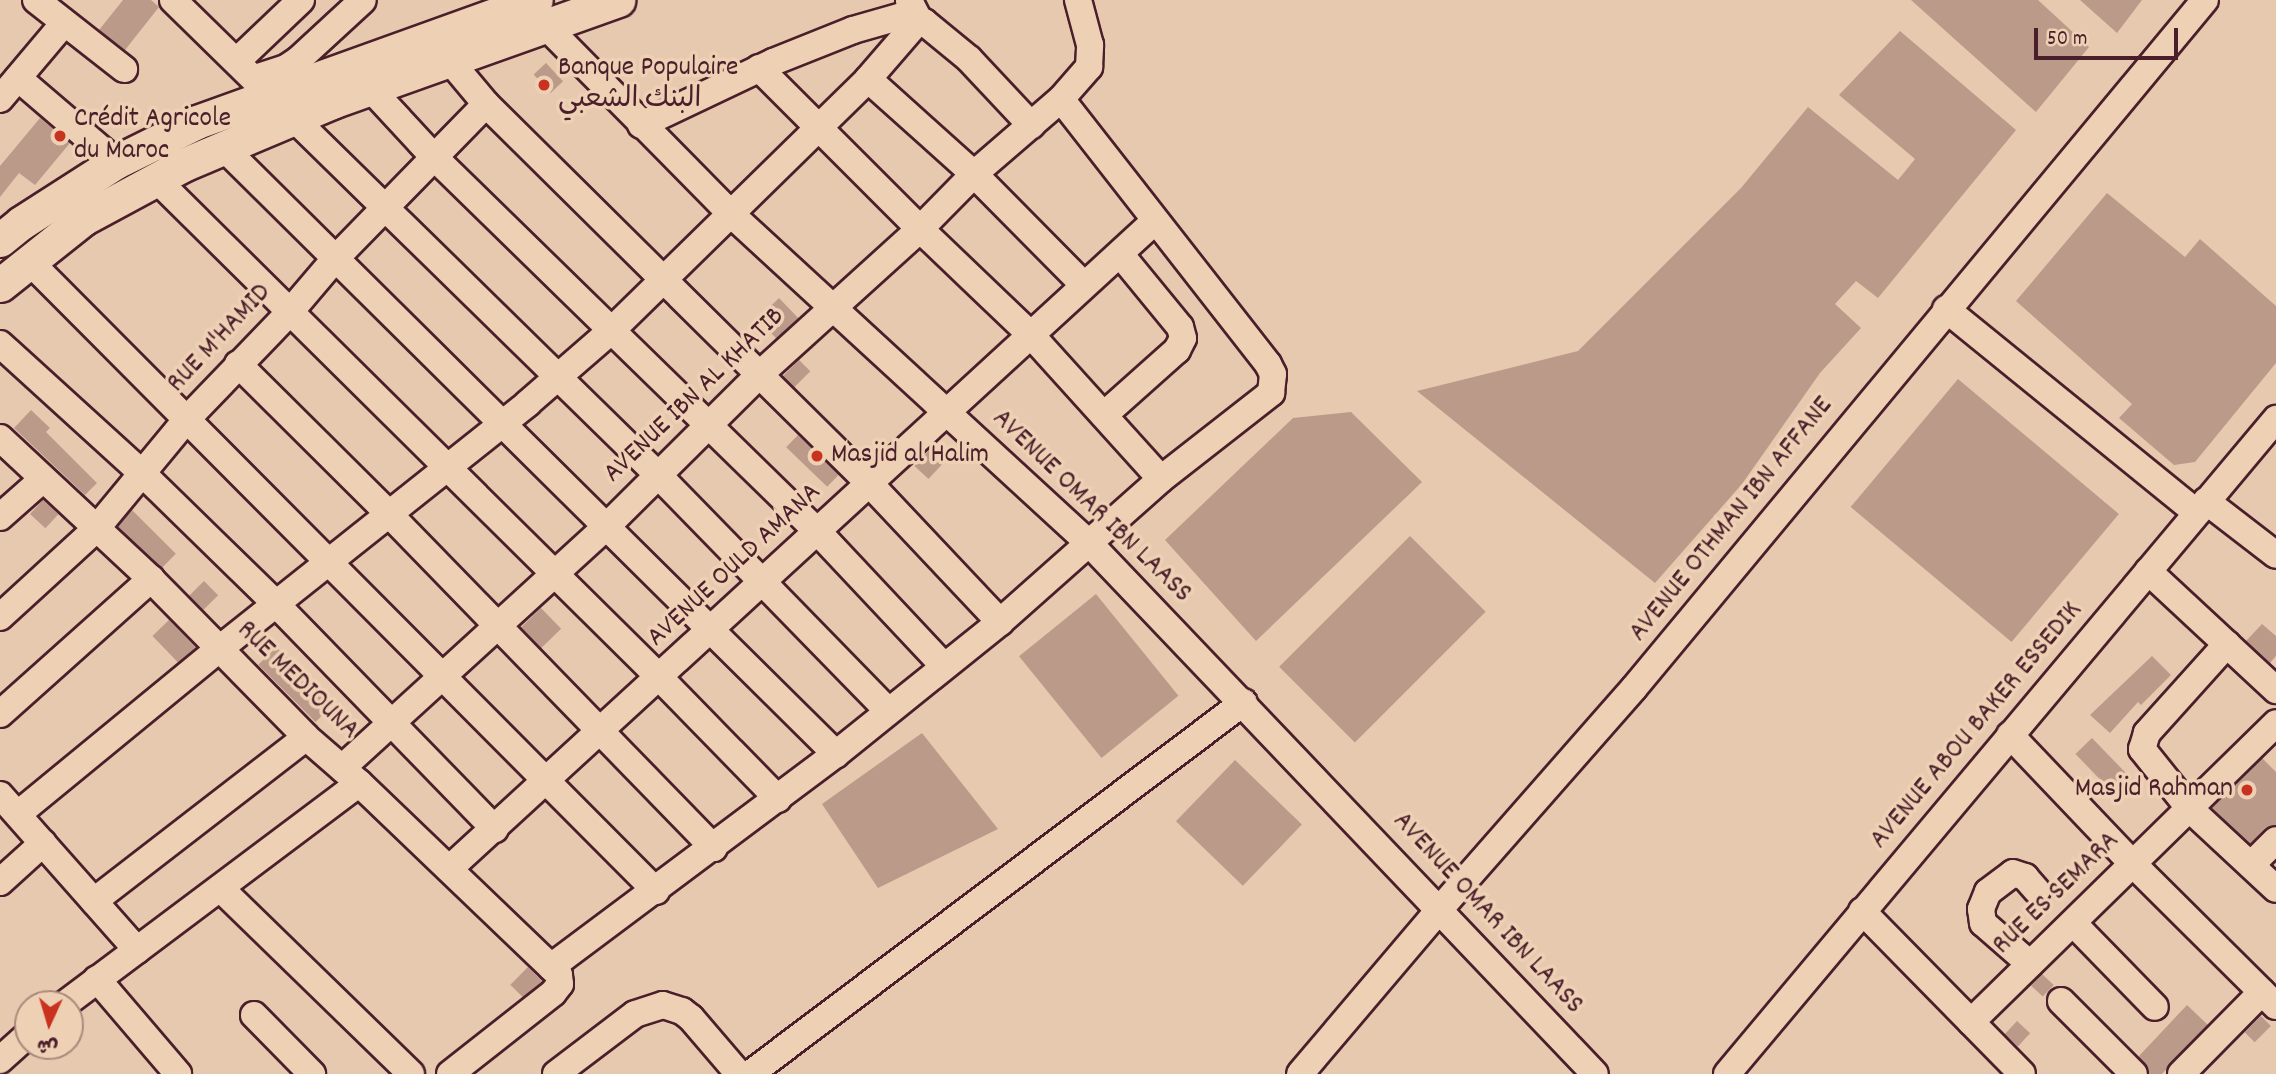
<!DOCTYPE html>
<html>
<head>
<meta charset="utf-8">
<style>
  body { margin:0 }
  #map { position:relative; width:2276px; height:1074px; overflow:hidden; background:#e7c9af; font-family:Dekko,"Playpen Sans Arabic",sans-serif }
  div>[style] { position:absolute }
  .building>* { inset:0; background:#bc9a8a; transform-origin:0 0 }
  .roads { filter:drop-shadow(2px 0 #4a1f2b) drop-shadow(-2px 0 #4a1f2b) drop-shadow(0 2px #4a1f2b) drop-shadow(0 -2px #4a1f2b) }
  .minor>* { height:26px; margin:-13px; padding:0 13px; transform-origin:13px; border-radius:13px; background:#eed0b4 }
  .major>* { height:33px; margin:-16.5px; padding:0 16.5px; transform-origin:16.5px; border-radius:16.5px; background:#eed0b4 }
  .dots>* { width:19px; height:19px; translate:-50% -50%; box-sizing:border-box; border:4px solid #eed0b4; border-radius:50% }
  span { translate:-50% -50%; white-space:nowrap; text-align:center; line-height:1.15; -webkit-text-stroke:7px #eed0b4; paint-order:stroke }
  .poi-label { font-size:28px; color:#4a1f2b }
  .left { translate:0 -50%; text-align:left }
  .right { translate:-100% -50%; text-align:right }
  .street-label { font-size:28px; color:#4a1f2b }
  .north { position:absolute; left:14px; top:990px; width:70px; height:70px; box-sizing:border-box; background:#eed0b4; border:2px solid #ac897d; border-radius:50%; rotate:184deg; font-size:19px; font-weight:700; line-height:28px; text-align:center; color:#4a1f2b }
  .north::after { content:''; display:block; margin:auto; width:24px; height:32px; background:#c8321e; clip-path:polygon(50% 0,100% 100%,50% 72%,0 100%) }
  .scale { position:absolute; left:2034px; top:28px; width:144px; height:32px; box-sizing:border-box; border:4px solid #4a1f2b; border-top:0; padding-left:9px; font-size:21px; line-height:24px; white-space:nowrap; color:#4a1f2b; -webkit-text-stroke:5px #eed0b4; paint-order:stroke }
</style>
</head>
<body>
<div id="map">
  <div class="building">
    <i style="clip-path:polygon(123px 0,151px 0,159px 7px,125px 50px,99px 30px)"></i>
    <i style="clip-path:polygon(1911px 0,2038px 0,2089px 47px,2036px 112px)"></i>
    <i style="clip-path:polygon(2080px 0,2142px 0,2117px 33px)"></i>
    <i style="clip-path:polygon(1900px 31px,2016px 130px,1878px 298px,1856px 281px,1835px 304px,1861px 328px,1820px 373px,1742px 484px,1655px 583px,1417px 391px,1578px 351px,1741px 188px,1808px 107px,1898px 180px,1915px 159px,1839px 95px)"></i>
    <i style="left:546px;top:63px;width:25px;height:17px;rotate:47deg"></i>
    <i style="clip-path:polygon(40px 118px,70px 143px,35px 185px,19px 173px,0 197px,0 166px)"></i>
    <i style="clip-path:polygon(2107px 193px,2185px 257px,2200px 239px,2276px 306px,2276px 363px,2195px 462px,2174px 465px,2119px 418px,2132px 404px,2016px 301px)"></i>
    <i style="left:779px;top:298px;width:28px;height:30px;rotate:46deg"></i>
    <i style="left:799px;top:360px;width:16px;height:23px;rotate:45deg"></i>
    <i style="left:1958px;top:379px;width:210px;height:167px;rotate:40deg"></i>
    <i style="clip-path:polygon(31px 410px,50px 428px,46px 432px,97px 483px,85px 495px,14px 428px)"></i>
    <i style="clip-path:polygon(1351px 412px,1422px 482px,1256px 641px,1165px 540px,1293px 418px)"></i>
    <i style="left:798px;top:435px;width:57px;height:17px;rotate:44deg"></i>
    <i style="left:935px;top:444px;width:19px;height:30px;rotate:43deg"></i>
    <i style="left:43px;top:500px;width:21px;height:19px;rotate:43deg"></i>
    <i style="left:132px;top:510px;width:62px;height:22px;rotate:45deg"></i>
    <i style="left:1410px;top:536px;width:107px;height:185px;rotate:45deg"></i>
    <i style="left:204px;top:581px;width:20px;height:21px;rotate:45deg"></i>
    <i style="left:1096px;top:594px;width:131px;height:99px;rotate:51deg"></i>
    <i style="left:541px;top:608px;width:29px;height:28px;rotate:46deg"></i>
    <i style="left:169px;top:620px;width:39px;height:23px;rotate:46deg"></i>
    <i style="clip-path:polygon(2262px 624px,2276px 636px,2276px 656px,2270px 663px,2246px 641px)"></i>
    <i style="left:276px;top:647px;width:81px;height:25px;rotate:45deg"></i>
    <i style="clip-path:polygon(2152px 656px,2171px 675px,2141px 705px,2138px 702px,2110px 733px,2090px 715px)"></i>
    <i style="clip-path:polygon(922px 733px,998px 829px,878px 888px,822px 804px)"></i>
    <i style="left:2092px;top:738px;width:62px;height:23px;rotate:46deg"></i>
    <i style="clip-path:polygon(2262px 758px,2276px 772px,2276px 825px,2265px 828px,2250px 844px,2212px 808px)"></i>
    <i style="left:1235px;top:760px;width:93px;height:85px;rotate:44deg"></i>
    <i style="left:528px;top:967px;width:20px;height:25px;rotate:45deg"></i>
    <i style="left:2042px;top:974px;width:16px;height:16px;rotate:43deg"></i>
    <i style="clip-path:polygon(2187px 1005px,2208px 1025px,2162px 1074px,2149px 1074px,2139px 1056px)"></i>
    <i style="left:2261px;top:1016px;width:14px;height:23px;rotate:45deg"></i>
    <i style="left:2017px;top:1021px;width:18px;height:18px;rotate:43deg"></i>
  </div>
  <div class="roads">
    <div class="minor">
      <i style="left:36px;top:0;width:112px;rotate:38.1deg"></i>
      <i style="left:173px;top:0;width:679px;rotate:44.4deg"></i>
      <i style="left:658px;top:475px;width:328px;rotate:45.7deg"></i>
      <i style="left:533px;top:13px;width:282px;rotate:45.4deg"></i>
      <i style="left:731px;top:214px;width:486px;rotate:42.6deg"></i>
      <i style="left:1089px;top:543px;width:733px;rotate:46.38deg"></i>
      <i style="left:238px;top:60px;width:87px;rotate:-43.6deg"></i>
      <i style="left:450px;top:61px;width:56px;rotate:50.1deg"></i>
      <i style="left:486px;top:104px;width:540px;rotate:44.7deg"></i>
      <i style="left:870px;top:484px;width:190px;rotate:46.7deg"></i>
      <i style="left:759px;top:68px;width:228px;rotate:45deg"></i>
      <i style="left:920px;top:229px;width:153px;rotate:43.7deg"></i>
      <i style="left:1031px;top:335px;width:194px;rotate:47.9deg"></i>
      <i style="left:18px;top:78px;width:129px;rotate:40.6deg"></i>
      <i style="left:255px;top:78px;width:33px;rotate:-18deg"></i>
      <i style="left:286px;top:68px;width:14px;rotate:-34deg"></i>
      <i style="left:298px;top:60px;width:88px;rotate:-42.7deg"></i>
      <i style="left:868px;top:79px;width:142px;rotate:41.9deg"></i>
      <i style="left:974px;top:174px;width:156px;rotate:45.3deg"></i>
      <i style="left:370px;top:88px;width:94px;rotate:47.2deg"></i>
      <i style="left:434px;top:157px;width:537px;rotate:44.32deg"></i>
      <i style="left:818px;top:532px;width:184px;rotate:46.8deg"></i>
      <i style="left:0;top:99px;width:99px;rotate:-49.9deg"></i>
      <i style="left:641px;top:125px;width:146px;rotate:-25.5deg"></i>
      <i style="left:773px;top:62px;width:86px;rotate:-21.8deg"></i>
      <i style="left:853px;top:30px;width:51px;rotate:-15.9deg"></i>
      <i style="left:902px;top:16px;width:23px;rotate:15deg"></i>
      <i style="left:924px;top:22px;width:58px;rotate:39.4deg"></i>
      <i style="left:969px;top:59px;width:91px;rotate:46.8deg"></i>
      <i style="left:223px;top:147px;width:863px;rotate:44.72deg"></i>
      <i style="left:156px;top:179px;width:709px;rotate:44.71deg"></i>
      <i style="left:660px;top:678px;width:169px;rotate:45.7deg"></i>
      <i style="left:29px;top:261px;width:889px;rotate:45.14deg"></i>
      <i style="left:1946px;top:309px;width:323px;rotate:39.1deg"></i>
      <i style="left:0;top:344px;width:193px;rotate:42.3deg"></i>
      <i style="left:143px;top:474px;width:186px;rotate:44.3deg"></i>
      <i style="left:276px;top:604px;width:314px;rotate:45.8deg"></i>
      <i style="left:238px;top:364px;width:213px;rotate:44.8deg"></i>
      <i style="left:389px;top:514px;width:466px;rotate:45.8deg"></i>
      <i style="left:1104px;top:415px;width:98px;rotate:-41.7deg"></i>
      <i style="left:1177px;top:350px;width:13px;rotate:-63deg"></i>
      <i style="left:1183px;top:338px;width:11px;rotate:-105deg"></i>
      <i style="left:1180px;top:327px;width:94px;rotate:-129.4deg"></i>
      <i style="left:0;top:438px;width:207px;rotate:43deg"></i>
      <i style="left:151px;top:579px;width:221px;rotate:45.5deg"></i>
      <i style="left:306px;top:737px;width:70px;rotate:41deg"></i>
      <i style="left:359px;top:783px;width:277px;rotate:43.8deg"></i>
      <i style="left:559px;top:975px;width:9px;rotate:84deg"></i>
      <i style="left:560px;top:984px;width:11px;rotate:128deg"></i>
      <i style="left:553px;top:993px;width:131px;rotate:141.8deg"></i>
      <i style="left:2206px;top:501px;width:88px;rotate:37.6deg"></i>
      <i style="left:0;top:517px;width:57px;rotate:-41.5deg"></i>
      <i style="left:2148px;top:571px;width:175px;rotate:42.9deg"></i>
      <i style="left:0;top:617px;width:130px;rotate:-42.5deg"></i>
      <i style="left:96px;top:529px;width:143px;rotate:-50.4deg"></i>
      <i style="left:187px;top:419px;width:147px;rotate:-46.1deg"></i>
      <i style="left:289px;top:313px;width:71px;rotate:-49.6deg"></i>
      <i style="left:335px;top:259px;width:216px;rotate:-45.7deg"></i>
      <i style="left:2227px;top:644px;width:120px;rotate:132deg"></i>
      <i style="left:2147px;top:733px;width:17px;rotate:107deg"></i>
      <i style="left:2142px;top:749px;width:77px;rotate:51.3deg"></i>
      <i style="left:2190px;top:809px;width:117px;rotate:42.9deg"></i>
      <i style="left:0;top:714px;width:203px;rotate:-41.8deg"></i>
      <i style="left:2010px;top:735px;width:180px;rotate:46.4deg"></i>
      <i style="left:2134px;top:865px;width:200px;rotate:44.8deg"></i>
      <i style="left:342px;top:768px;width:359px;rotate:-42.4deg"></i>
      <i style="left:607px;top:526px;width:214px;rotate:-44.8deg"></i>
      <i style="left:759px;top:375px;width:217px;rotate:-42.2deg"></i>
      <i style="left:920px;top:229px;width:77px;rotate:-45.5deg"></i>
      <i style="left:974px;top:174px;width:115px;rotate:-40.8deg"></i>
      <i style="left:1061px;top:99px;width:43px;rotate:-48.8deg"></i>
      <i style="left:1089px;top:67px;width:22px;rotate:-87deg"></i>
      <i style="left:1090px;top:45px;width:47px;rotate:-104.9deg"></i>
      <i style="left:0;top:795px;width:207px;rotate:48.5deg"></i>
      <i style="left:18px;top:814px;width:259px;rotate:-39.4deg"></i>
      <i style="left:218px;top:650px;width:396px;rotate:-38.5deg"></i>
      <i style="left:528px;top:403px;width:111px;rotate:-41deg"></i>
      <i style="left:612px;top:330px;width:359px;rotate:-44.4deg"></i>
      <i style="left:868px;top:79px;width:78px;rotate:-49.2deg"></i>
      <i style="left:919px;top:20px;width:22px;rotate:-117deg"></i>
      <i style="left:2251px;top:865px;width:35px;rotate:-45deg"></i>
      <i style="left:449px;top:869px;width:958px;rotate:-42.55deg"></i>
      <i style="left:0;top:882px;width:58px;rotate:-42.2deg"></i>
      <i style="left:221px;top:889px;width:265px;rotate:44.2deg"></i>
      <i style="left:94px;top:901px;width:268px;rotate:-37.7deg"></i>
      <i style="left:1862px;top:911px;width:228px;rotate:45.5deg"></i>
      <i style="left:2073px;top:923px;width:117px;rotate:45.7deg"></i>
      <i style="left:2030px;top:964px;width:62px;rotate:-138.9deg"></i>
      <i style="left:1983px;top:923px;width:14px;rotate:-98deg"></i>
      <i style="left:1981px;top:909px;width:18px;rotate:-68deg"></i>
      <i style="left:1988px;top:892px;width:31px;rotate:-37deg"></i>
      <i style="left:2013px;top:873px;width:13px;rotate:18deg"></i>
      <i style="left:2025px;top:877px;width:18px;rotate:49deg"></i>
      <i style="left:551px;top:967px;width:356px;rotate:-36.8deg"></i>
      <i style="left:836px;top:754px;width:211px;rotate:-38.8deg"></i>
      <i style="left:1000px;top:622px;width:215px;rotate:-41.6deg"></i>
      <i style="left:1161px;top:479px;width:140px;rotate:-38deg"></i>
      <i style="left:1271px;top:393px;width:19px;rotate:-84deg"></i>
      <i style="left:1273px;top:374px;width:11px;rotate:-117deg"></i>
      <i style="left:1268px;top:364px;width:336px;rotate:-128deg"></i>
      <i style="left:97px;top:979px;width:125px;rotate:49.5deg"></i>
      <i style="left:2061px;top:1001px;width:103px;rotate:45deg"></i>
      <i style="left:65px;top:1004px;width:368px;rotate:-36.9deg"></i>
      <i style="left:254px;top:1015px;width:83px;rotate:45.5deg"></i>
      <i style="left:1971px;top:1022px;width:427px;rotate:-44.4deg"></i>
      <i style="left:0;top:1060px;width:38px;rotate:-42deg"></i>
      <i style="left:556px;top:1074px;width:99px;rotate:-37.2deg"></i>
      <i style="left:635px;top:1014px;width:29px;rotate:-18deg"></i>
      <i style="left:663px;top:1005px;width:20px;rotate:18deg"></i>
      <i style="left:682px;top:1011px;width:11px;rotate:38deg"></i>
      <i style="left:691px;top:1018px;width:74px;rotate:49.4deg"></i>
      <i style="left:750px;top:1074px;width:618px;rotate:-36.98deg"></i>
      <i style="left:1300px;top:1074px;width:215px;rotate:-49.7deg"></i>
      <i style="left:1439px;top:910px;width:295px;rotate:-48.7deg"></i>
      <i style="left:1634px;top:688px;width:894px;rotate:-50.31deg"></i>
      <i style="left:1727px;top:1074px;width:855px;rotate:-50.03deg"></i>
      <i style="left:2181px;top:1074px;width:115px;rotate:-45.4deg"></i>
    </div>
    <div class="major">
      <i style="left:0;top:240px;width:27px;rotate:-39deg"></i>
      <i style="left:21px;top:223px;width:113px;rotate:-32.7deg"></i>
      <i style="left:116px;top:162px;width:90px;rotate:-26.3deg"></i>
      <i style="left:197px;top:122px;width:360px;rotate:-19.8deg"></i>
      <i style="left:0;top:285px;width:106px;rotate:-38.5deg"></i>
      <i style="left:83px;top:219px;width:114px;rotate:-28.4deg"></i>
      <i style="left:183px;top:165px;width:162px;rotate:-22.9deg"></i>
      <i style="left:332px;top:102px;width:304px;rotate:-19.6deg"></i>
    </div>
  </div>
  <div class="dots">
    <i style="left:544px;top:85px;background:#c8321e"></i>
    <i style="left:60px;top:136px;background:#c8321e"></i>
    <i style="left:817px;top:456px;background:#c8321e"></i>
    <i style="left:2247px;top:790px;background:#c8321e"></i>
  </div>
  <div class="poi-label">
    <span class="left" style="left:558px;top:85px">Banque Populaire<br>البنك الشعبي</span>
    <span class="left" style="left:74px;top:136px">Crédit Agricole<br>du Maroc</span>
    <span class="left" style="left:831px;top:456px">Masjid al Halim</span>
    <span class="right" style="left:2233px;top:790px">Masjid Rahman</span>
  </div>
  <div class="street-label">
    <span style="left:220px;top:339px;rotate:-47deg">RUE M'HAMID</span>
    <span style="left:695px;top:396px;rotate:-44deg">AVENUE IBN AL KHATIB</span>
    <span style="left:1091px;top:507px;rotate:44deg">AVENUE OMAR IBN LAASS</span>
    <span style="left:1732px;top:520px;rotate:-51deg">AVENUE OTHMAN IBN AFFANE</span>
    <span style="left:735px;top:566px;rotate:-43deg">AVENUE OULD AMANA</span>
    <span style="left:297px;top:681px;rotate:44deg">RUE MEDIOUNA</span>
    <span style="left:1977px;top:726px;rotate:-50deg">AVENUE ABOU BAKER ESSEDIK</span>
    <span style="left:2057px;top:894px;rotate:-44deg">RUE ES SEMARA</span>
    <span style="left:1487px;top:914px;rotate:47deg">AVENUE OMAR IBN LAASS</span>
  </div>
  <div class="north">ش</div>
  <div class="scale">50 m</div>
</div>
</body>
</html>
